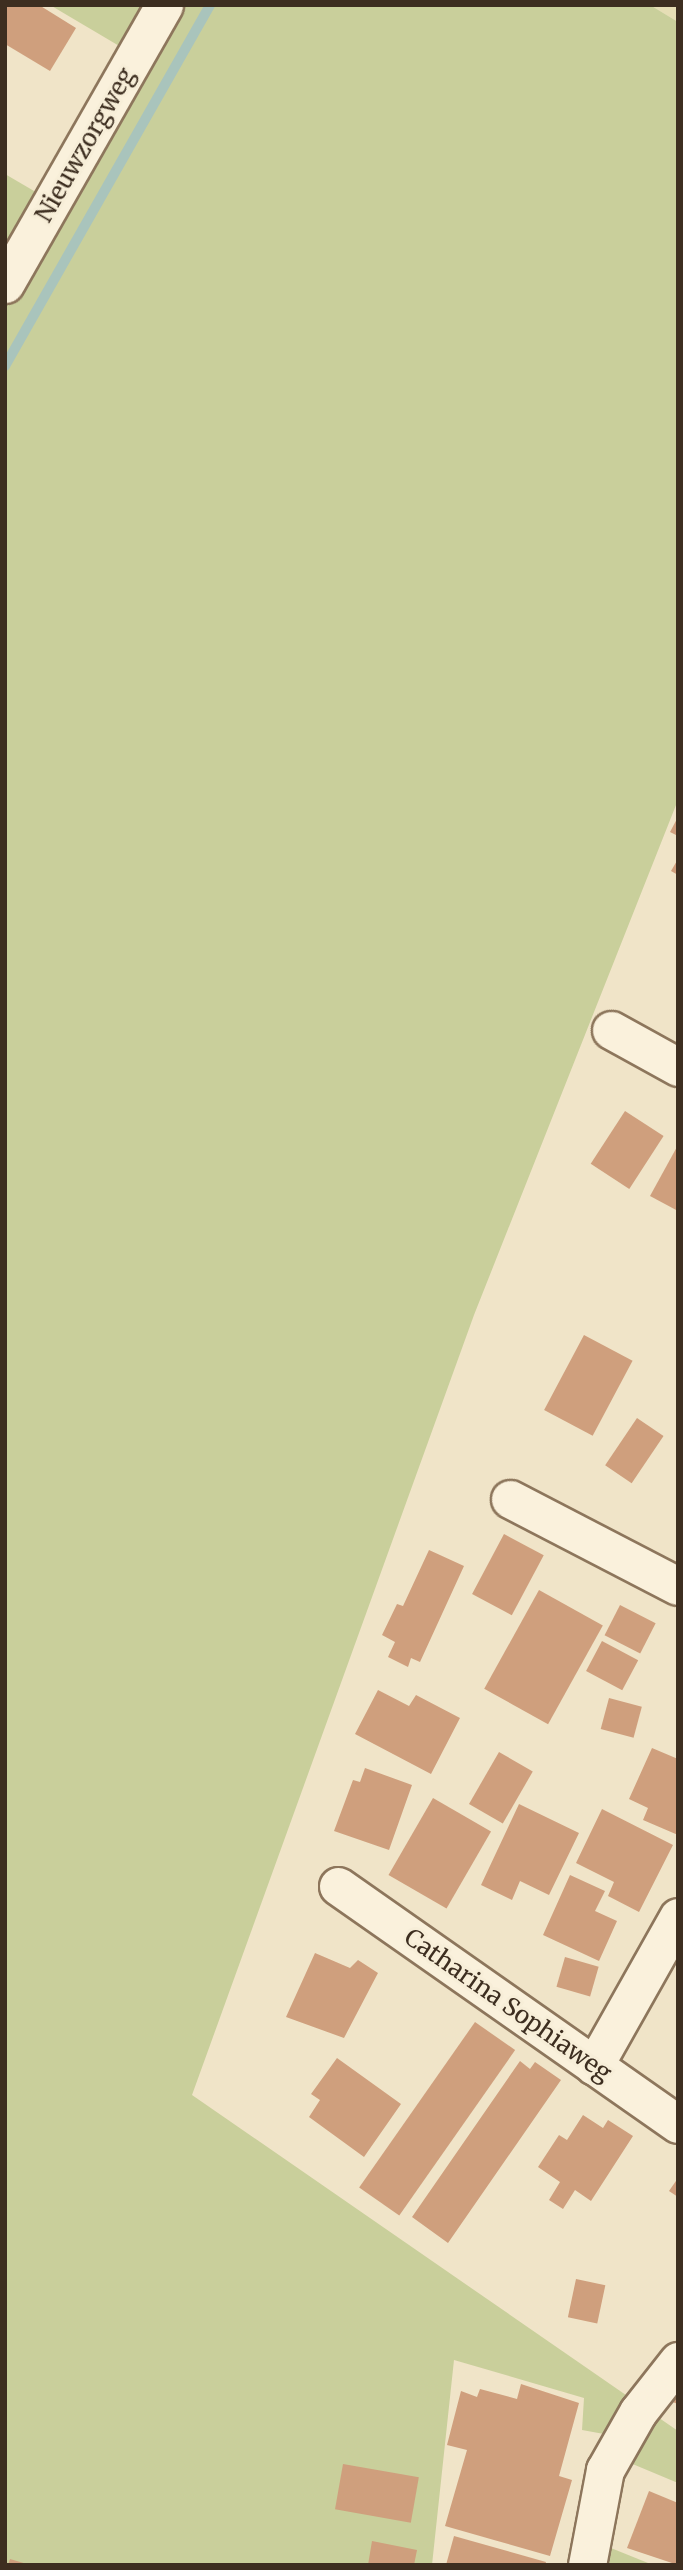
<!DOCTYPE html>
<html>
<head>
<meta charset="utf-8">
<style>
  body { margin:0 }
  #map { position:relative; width:683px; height:2570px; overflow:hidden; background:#f0e4c8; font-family:Merriweather,serif }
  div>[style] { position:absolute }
  .farmland>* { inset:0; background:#e6deb5 }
  .green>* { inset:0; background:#c9cf9b }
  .stream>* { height:10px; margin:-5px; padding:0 5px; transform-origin:5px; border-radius:5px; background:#a9c4bc }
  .building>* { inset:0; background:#cf9f7d; transform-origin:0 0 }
  .roads { filter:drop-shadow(2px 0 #8d765c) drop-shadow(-2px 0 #8d765c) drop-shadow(0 2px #8d765c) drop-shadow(0 -2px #8d765c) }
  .minor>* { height:37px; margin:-18.5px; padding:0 18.5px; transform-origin:18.5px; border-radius:18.5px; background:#faf1dc }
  span { translate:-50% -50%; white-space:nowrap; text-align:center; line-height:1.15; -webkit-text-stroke:6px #f7eed8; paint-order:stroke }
  .street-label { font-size:24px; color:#3d2e20 }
  .frame { position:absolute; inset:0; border:7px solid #3d2e20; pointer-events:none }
</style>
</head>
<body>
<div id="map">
  <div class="farmland">
    <i style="clip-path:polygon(650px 5px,678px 5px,678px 22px)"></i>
  </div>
  <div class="green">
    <i style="clip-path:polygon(50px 5px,150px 5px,126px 50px)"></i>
    <i style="clip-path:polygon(178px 5px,650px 5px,678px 22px,678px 800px,474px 1315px,192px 2095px,678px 2431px,678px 2483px,623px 2460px,626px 2438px,582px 2430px,584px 2398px,454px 2360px,432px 2565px,5px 2565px,5px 308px)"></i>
    <i style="clip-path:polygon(5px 174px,46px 198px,5px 270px)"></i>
    <i style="clip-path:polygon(601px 2544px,653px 2565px,598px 2565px)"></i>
  </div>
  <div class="stream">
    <i style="left:5px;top:366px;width:415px;rotate:-60.4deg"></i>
  </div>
  <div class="building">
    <i style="clip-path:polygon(5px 5px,39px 5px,76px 28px,50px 71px,5px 44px)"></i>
    <i style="clip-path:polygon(678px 817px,678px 836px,670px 832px)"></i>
    <i style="clip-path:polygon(678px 859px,678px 875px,671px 871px)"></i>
    <i style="left:625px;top:1111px;width:46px;height:63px;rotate:33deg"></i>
    <i style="clip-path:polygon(678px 1145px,678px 1211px,650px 1196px)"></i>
    <i style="left:584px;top:1335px;width:55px;height:85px;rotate:28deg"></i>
    <i style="left:637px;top:1418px;width:32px;height:57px;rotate:34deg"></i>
    <i style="left:504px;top:1534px;width:45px;height:68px;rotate:28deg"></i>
    <i style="clip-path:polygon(429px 1550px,464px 1566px,420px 1662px,411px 1658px,408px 1667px,388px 1657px,395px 1642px,382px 1635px,397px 1604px,403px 1606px)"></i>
    <i style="left:539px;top:1590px;width:73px;height:113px;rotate:29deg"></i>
    <i style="left:620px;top:1605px;width:40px;height:34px;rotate:27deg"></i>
    <i style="left:602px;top:1641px;width:41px;height:34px;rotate:28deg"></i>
    <i style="clip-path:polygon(378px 1690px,409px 1706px,416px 1695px,460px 1718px,431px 1774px,355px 1734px)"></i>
    <i style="left:609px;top:1698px;width:34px;height:32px;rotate:15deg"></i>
    <i style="clip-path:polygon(652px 1748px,678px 1759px,678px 1835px,643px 1820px,648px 1808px,629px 1799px)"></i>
    <i style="left:499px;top:1752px;width:39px;height:60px;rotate:30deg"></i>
    <i style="clip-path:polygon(365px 1768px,412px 1785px,389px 1850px,334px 1831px,353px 1780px,360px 1782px)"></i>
    <i style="left:433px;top:1798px;width:67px;height:89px;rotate:30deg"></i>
    <i style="clip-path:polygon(519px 1804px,579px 1833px,549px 1895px,520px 1881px,512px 1900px,481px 1885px)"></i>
    <i style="clip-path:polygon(602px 1809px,673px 1845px,639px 1912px,608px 1896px,614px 1882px,576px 1863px)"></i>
    <i style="clip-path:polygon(570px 1875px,605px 1891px,595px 1911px,617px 1921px,599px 1961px,543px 1935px)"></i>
    <i style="clip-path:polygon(315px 1953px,350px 1968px,358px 1960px,378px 1973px,344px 2038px,286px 2017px)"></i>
    <i style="left:565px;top:1957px;width:35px;height:31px;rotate:16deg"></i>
    <i style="left:475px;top:2022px;width:49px;height:202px;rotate:35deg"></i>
    <i style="clip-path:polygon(337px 2058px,401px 2104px,364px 2157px,309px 2117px,320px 2100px,311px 2094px)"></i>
    <i style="clip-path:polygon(520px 2061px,530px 2069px,535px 2062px,561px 2080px,448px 2243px,412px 2217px)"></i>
    <i style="clip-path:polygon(583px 2115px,603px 2128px,608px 2120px,633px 2136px,591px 2201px,575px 2190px,563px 2209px,549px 2200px,560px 2182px,538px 2167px,559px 2135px,567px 2140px)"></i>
    <i style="clip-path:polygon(678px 2178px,678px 2197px,669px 2191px)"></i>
    <i style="left:576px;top:2279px;width:30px;height:39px;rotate:12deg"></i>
    <i style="clip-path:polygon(678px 2379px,678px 2404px,664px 2399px)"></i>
    <i style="clip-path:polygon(521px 2384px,579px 2403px,559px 2476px,572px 2480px,550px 2556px,445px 2526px,467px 2450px,447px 2445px,461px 2391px,477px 2397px,480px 2389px,517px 2399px)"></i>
    <i style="left:343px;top:2464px;width:77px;height:46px;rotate:10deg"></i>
    <i style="clip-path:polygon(649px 2491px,678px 2503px,678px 2565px,627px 2548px)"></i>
    <i style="clip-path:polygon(454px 2536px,546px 2562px,545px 2565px,446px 2565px)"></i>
    <i style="clip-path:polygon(372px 2541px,417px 2550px,414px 2565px,368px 2565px)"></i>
    <i style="clip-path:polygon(10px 2559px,27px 2564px,27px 2565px,8px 2565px)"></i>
  </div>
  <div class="roads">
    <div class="minor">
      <i style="left:5px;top:284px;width:321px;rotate:-60.3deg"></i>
      <i style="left:611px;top:1030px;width:77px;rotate:28.9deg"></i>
      <i style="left:510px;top:1499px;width:189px;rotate:27.4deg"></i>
      <i style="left:338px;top:1886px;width:415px;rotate:35deg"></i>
      <i style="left:594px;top:2066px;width:171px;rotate:-60.6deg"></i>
      <i style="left:587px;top:2565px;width:97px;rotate:-79.3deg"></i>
      <i style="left:605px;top:2470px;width:67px;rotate:-60.4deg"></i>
      <i style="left:638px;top:2412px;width:65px;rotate:-51.9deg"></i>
    </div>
  </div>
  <div class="street-label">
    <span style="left:85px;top:145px;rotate:-60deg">Nieuwzorgweg</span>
    <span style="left:508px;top:2005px;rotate:35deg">Catharina Sophiaweg</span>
  </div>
  <div class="frame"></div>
</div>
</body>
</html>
